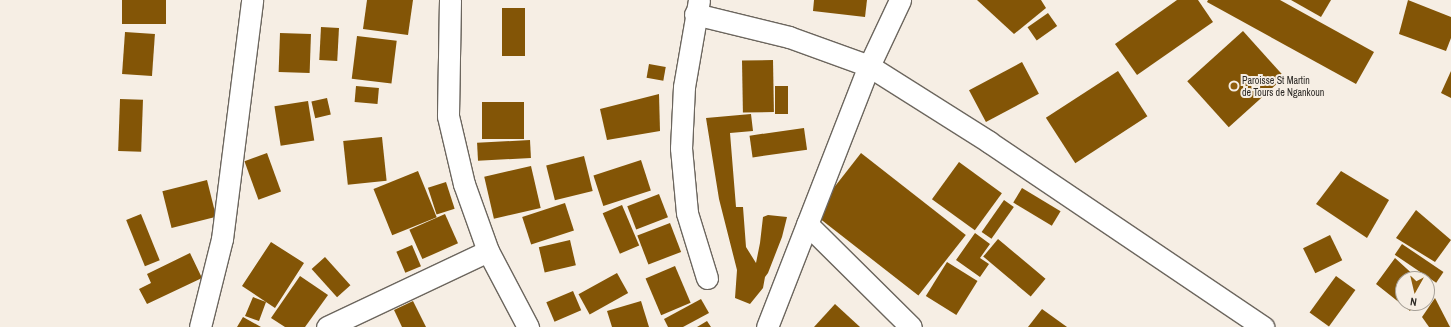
<!DOCTYPE html>
<html>
<head>
<meta charset="utf-8">
<style>
  body { margin:0 }
  #map { position:relative; width:1451px; height:327px; overflow:hidden; background:#f6eee4; font-family:"Archivo Narrow",sans-serif }
  div>[style] { position:absolute }
  .building>* { inset:0; background:#835506; transform-origin:0 0 }
  .roads { filter:drop-shadow(1px 0 #6c665e) drop-shadow(-1px 0 #6c665e) drop-shadow(0 1px #6c665e) drop-shadow(0 -1px #6c665e) }
  .street>* { height:21px; margin:-10.5px; padding:0 10.5px; transform-origin:10.5px; border-radius:10.5px; background:#fff }
  .dots>* { width:11px; height:11px; translate:-50% -50%; box-sizing:border-box; border:2px solid #f6eee4; border-radius:50% }
  span { translate:-50% -50%; white-space:nowrap; text-align:center; line-height:1.15; -webkit-text-stroke:4px #f6eee4; paint-order:stroke }
  .poi-label { font-size:10px; color:#2e2b27 }
  .left { translate:0 -50%; text-align:left }
  .north { position:absolute; left:1395px; top:271px; width:40px; height:40px; box-sizing:border-box; background:#f6eee4; border:1px solid #a6a098; border-radius:50%; rotate:188deg; font-size:11px; font-weight:700; line-height:16px; text-align:center; color:#2e2b27 }
  .north::after { content:''; display:block; margin:auto; width:14px; height:18px; background:#905e0c; clip-path:polygon(50% 0,100% 100%,50% 72%,0 100%) }
</style>
</head>
<body>
<div id="map">
  <div class="building">
    <i style="left:122px;top:0;width:44px;height:24px"></i>
    <i style="clip-path:polygon(367px 0,413px 0,408px 35px,363px 29px)"></i>
    <i style="clip-path:polygon(814px 0,867px 0,865px 17px,813px 11px)"></i>
    <i style="clip-path:polygon(977px 0,1041px 0,1046px 8px,1014px 34px)"></i>
    <i style="clip-path:polygon(1177px 0,1198px 0,1213px 22px,1137px 75px,1115px 44px)"></i>
    <i style="clip-path:polygon(1208px 0,1280px 0,1374px 52px,1356px 84px,1207px 2px)"></i>
    <i style="clip-path:polygon(1291px 0,1331px 0,1321px 17px)"></i>
    <i style="clip-path:polygon(1408px 0,1451px 17px,1451px 38px,1446px 51px,1399px 34px)"></i>
    <i style="left:502px;top:8px;width:23px;height:48px"></i>
    <i style="left:1048px;top:13px;width:16px;height:25px;rotate:55deg"></i>
    <i style="left:321px;top:27px;width:18px;height:33px;rotate:3deg"></i>
    <i style="left:1243px;top:31px;width:62px;height:75px;rotate:48deg"></i>
    <i style="left:125px;top:32px;width:30px;height:42px;rotate:4deg"></i>
    <i style="left:280px;top:33px;width:31px;height:39px;rotate:2deg"></i>
    <i style="left:357px;top:36px;width:40px;height:43px;rotate:7deg"></i>
    <i style="left:773px;top:60px;width:52px;height:31px;rotate:89deg"></i>
    <i style="left:1022px;top:62px;width:36px;height:60px;rotate:62deg"></i>
    <i style="left:649px;top:64px;width:17px;height:14px;rotate:10deg"></i>
    <i style="left:1118px;top:71px;width:54px;height:86px;rotate:57deg"></i>
    <i style="clip-path:polygon(1451px 71px,1451px 98px,1441px 93px)"></i>
    <i style="left:356px;top:86px;width:23px;height:16px;rotate:5deg"></i>
    <i style="left:775px;top:86px;width:13px;height:28px"></i>
    <i style="clip-path:polygon(659px 94px,660px 131px,607px 140px,600px 109px)"></i>
    <i style="left:327px;top:98px;width:17px;height:16px;rotate:77deg"></i>
    <i style="left:120px;top:99px;width:23px;height:52px;rotate:2deg"></i>
    <i style="left:308px;top:101px;width:40px;height:34px;rotate:81deg"></i>
    <i style="left:524px;top:102px;width:37px;height:42px;rotate:90deg"></i>
    <i style="clip-path:polygon(751px 114px,753px 131px,730px 133px,736px 207px,743px 207px,746px 247px,756px 263px,760px 243px,763px 217px,768px 215px,787px 217px,782px 237px,768px 273px,765px 277px,763px 288px,750px 304px,735px 298px,737px 270px,719px 199px,706px 118px)"></i>
    <i style="left:804px;top:128px;width:22px;height:55px;rotate:82deg"></i>
    <i style="left:382px;top:137px;width:44px;height:39px;rotate:84deg"></i>
    <i style="left:530px;top:140px;width:18px;height:53px;rotate:87deg"></i>
    <i style="left:267px;top:153px;width:41px;height:24px;rotate:70deg"></i>
    <i style="left:861px;top:153px;width:133px;height:77px;rotate:38deg"></i>
    <i style="left:584px;top:156px;width:36px;height:39px;rotate:76deg"></i>
    <i style="left:641px;top:160px;width:32px;height:50px;rotate:72deg"></i>
    <i style="left:959px;top:162px;width:53px;height:46px;rotate:36deg"></i>
    <i style="left:531px;top:166px;width:43px;height:48px;rotate:77deg"></i>
    <i style="left:418px;top:171px;width:50px;height:48px;rotate:68deg"></i>
    <i style="clip-path:polygon(1341px 171px,1389px 200px,1367px 238px,1316px 204px)"></i>
    <i style="left:207px;top:180px;width:38px;height:46px;rotate:76deg"></i>
    <i style="left:446px;top:182px;width:28px;height:19px;rotate:72deg"></i>
    <i style="left:1022px;top:188px;width:45px;height:17px;rotate:31deg"></i>
    <i style="left:659px;top:194px;width:25px;height:34px;rotate:69deg"></i>
    <i style="left:1004px;top:200px;width:12px;height:39px;rotate:35deg"></i>
    <i style="left:565px;top:203px;width:29px;height:45px;rotate:72deg"></i>
    <i style="left:622px;top:205px;width:44px;height:21px;rotate:67deg"></i>
    <i style="clip-path:polygon(1416px 210px,1451px 240px,1435px 262px,1396px 238px)"></i>
    <i style="left:141px;top:214px;width:50px;height:16px;rotate:68deg"></i>
    <i style="left:445px;top:214px;width:32px;height:39px;rotate:66deg"></i>
    <i style="left:670px;top:223px;width:31px;height:35px;rotate:69deg"></i>
    <i style="clip-path:polygon(975px 233px,990px 244px,980px 258px,989px 264px,980px 277px,956px 260px)"></i>
    <i style="left:1330px;top:235px;width:28px;height:30px;rotate:64deg"></i>
    <i style="left:998px;top:239px;width:62px;height:23px;rotate:40deg"></i>
    <i style="left:570px;top:240px;width:26px;height:32px;rotate:77deg"></i>
    <i style="clip-path:polygon(271px 242px,304px 263px,275px 308px,266px 302px,259px 321px,245px 316px,253px 297px,266px 302px,242px 286px)"></i>
    <i style="left:1402px;top:244px;width:50px;height:13px;rotate:34deg"></i>
    <i style="left:412px;top:245px;width:23px;height:17px;rotate:67deg"></i>
    <i style="clip-path:polygon(190px 253px,202px 278px,147px 304px,139px 289px,151px 283px,147px 274px)"></i>
    <i style="left:325px;top:257px;width:38px;height:18px;rotate:48deg"></i>
    <i style="clip-path:polygon(1395px 258px,1418px 279px,1403px 279px,1403px 303px,1415px 303px,1410px 311px,1376px 284px)"></i>
    <i style="left:947px;top:262px;width:36px;height:40px;rotate:32deg"></i>
    <i style="left:675px;top:266px;width:40px;height:32px;rotate:67deg"></i>
    <i style="left:617px;top:273px;width:23px;height:44px;rotate:61deg"></i>
    <i style="clip-path:polygon(300px 276px,328px 295px,305px 327px,285px 327px,271px 318px)"></i>
    <i style="left:1336px;top:276px;width:24px;height:45px;rotate:36deg"></i>
    <i style="left:573px;top:291px;width:21px;height:29px;rotate:67deg"></i>
    <i style="clip-path:polygon(1435px 298px,1450px 327px,1429px 327px,1422px 317px)"></i>
    <i style="clip-path:polygon(701px 299px,709px 313px,683px 327px,668px 327px,664px 319px)"></i>
    <i style="clip-path:polygon(413px 301px,426px 327px,402px 327px,394px 310px)"></i>
    <i style="clip-path:polygon(641px 301px,649px 327px,612px 327px,607px 311px)"></i>
    <i style="clip-path:polygon(835px 304px,860px 327px,814px 327px)"></i>
    <i style="clip-path:polygon(1042px 309px,1067px 327px,1028px 327px)"></i>
    <i style="clip-path:polygon(243px 317px,261px 327px,237px 327px)"></i>
    <i style="clip-path:polygon(707px 321px,711px 327px,697px 327px)"></i>
  </div>
  <div class="roads">
    <div class="street">
      <i style="left:450px;top:0;width:116px;rotate:91deg"></i>
      <i style="left:448px;top:116px;width:70px;rotate:76.8deg"></i>
      <i style="left:464px;top:184px;width:71px;rotate:70.3deg"></i>
      <i style="left:488px;top:251px;width:86px;rotate:62.2deg"></i>
      <i style="left:699px;top:0;width:88px;rotate:99.8deg"></i>
      <i style="left:684px;top:87px;width:61px;rotate:92.8deg"></i>
      <i style="left:681px;top:148px;width:65px;rotate:84.7deg"></i>
      <i style="left:687px;top:213px;width:68px;rotate:72.9deg"></i>
      <i style="left:695px;top:14px;width:97px;rotate:13.7deg"></i>
      <i style="left:789px;top:37px;width:85px;rotate:19.9deg"></i>
      <i style="left:869px;top:66px;width:142px;rotate:32.3deg"></i>
      <i style="left:989px;top:142px;width:331px;rotate:34deg"></i>
      <i style="left:807px;top:224px;width:146px;rotate:44.7deg"></i>
      <i style="left:200px;top:327px;width:91px;rotate:-76deg"></i>
      <i style="left:222px;top:239px;width:241px;rotate:-82.8deg"></i>
      <i style="left:327px;top:327px;width:178px;rotate:-25.3deg"></i>
      <i style="left:767px;top:327px;width:280px;rotate:-68.7deg"></i>
      <i style="left:869px;top:66px;width:73px;rotate:-64.8deg"></i>
    </div>
  </div>
  <div class="dots">
    <i style="left:1234px;top:86px;background:#905e0c"></i>
  </div>
  <div class="poi-label">
    <span class="left" style="left:1242px;top:86px">Paroisse St Martin<br>de Tours de Ngankoun</span>
  </div>
  <div class="north">N</div>
</div>
</body>
</html>
